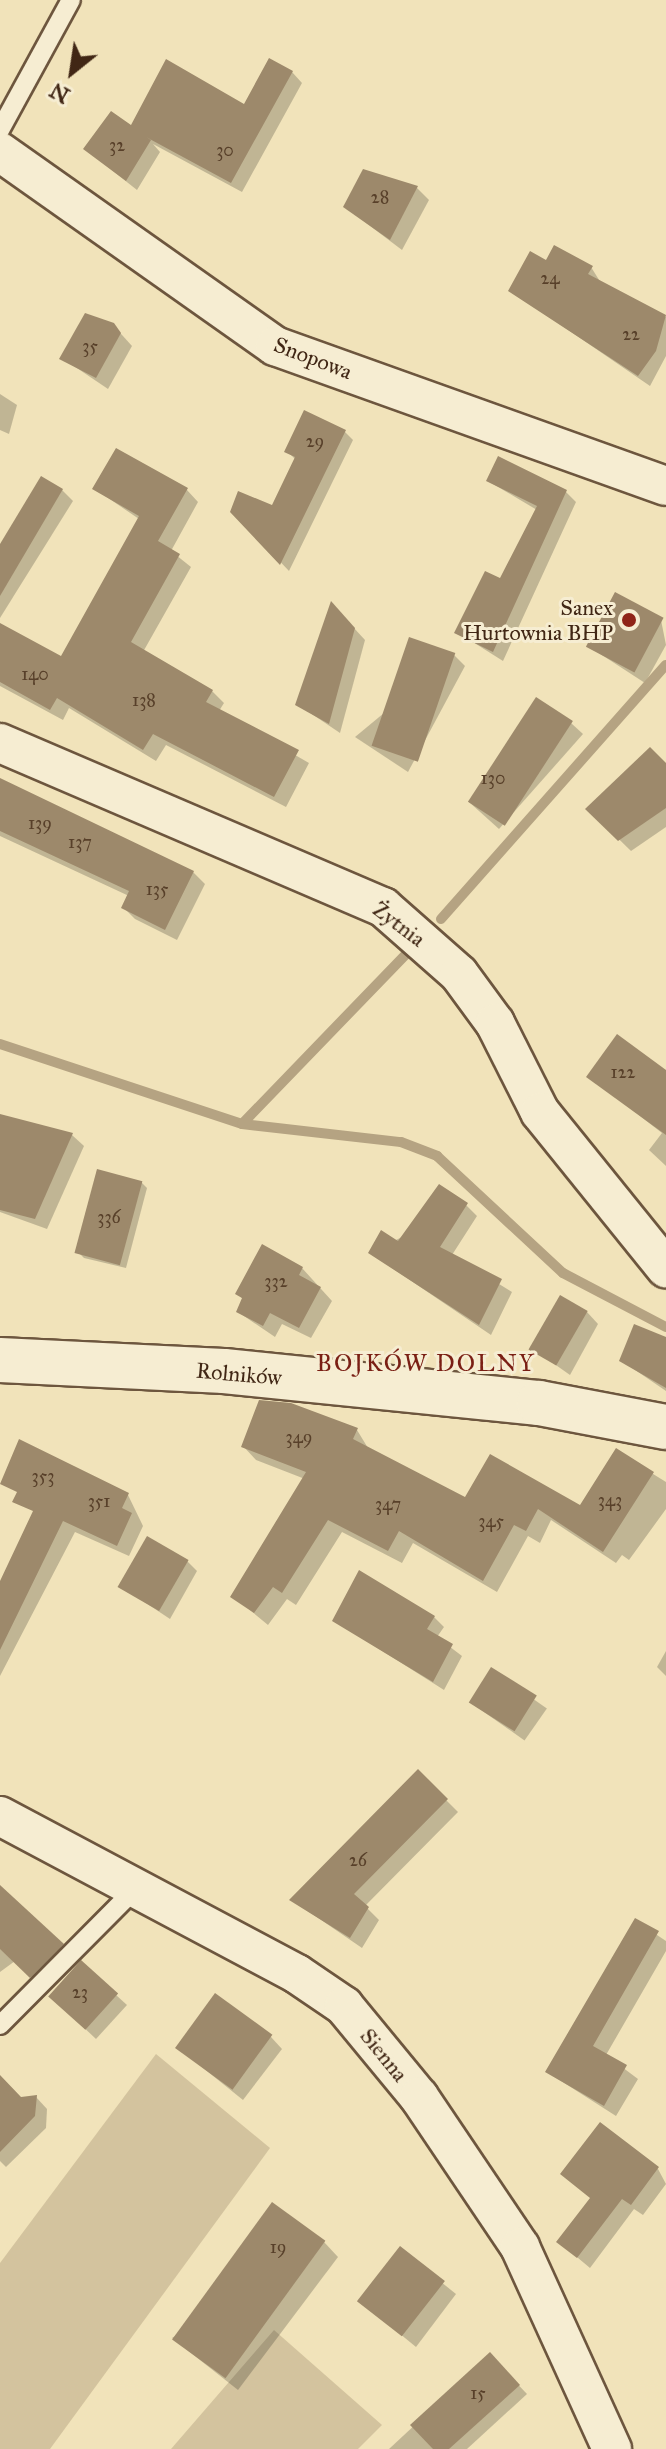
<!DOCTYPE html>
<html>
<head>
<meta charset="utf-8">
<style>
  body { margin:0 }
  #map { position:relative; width:666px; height:2449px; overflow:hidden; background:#f1e3ba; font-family:"IM FELL Great Primer",serif }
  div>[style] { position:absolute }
  .green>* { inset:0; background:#d3c39e }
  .shadow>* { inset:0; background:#0003; transform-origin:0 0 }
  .stream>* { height:10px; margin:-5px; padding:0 5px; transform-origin:5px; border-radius:5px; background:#b5a382 }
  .building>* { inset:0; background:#9d896b; transform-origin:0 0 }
  .roads { filter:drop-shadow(2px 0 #6d563e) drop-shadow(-2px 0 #6d563e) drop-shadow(0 2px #6d563e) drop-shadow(0 -2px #6d563e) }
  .service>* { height:18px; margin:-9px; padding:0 9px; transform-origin:9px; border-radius:9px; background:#f6edd2 }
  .minor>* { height:38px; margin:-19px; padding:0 19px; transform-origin:19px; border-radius:19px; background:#f6edd2 }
  .tertiary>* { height:44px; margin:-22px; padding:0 22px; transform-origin:22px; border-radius:22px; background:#f6edd2 }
  .dots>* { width:22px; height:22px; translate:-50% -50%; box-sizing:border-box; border:4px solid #f6edd2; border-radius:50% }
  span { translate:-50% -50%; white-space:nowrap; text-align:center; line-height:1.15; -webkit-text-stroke:6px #f6edd2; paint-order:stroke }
  .number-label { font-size:18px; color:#58402a }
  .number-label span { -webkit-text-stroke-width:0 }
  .street-label { font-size:22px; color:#412715 }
  .poi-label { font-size:22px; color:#412715 }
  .right { translate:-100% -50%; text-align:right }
  .neighbourhood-label { font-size:24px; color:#7a1f14; letter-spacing:2px }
  .north { position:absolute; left:32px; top:32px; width:80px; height:80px; -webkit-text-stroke:6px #f6edd2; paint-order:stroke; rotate:210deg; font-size:22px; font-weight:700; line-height:32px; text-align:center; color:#412715 }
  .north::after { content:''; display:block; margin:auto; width:28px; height:36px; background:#412715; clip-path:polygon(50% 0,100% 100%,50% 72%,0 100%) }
</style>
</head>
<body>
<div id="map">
  <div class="green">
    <i style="clip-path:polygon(156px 2054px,270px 2148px,50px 2449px,0 2449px,0 2263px)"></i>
    <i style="clip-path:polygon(274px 2330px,382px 2425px,358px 2449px,171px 2449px)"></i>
  </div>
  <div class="shadow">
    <i style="clip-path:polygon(292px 72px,302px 83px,242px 192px,153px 144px,160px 152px,137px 190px,85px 149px,131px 128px,245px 107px)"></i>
    <i style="clip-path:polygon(364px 172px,417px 188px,429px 200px,402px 250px,345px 207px)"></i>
    <i style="clip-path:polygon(547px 263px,591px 267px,601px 283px,666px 317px,666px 356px,650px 386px,510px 290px)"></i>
    <i style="clip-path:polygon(113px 325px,132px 346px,108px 389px,62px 358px)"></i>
    <i style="clip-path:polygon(0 394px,17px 405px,9px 434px,0 430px)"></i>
    <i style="clip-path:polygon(345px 432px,353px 440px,289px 571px,232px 511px,273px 508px,296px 460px,287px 451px)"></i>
    <i style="clip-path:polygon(488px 481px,566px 492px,576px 502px,503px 661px,457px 632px,501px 581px,537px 510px)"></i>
    <i style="clip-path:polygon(95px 489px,187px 490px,198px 502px,171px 551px,191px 567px,143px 652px,212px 691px,224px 703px,219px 711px,309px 763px,286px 807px,166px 745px,156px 761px,69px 708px,63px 720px,0 686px,0 651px,62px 659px,139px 519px)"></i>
    <i style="clip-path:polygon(62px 490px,73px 501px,0 618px,0 548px)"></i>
    <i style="clip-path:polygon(342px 615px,365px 640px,340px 733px,297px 704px)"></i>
    <i style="clip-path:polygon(661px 620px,666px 645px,645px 683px,588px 646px)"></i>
    <i style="clip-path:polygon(454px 655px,465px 666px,408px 772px,355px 737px)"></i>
    <i style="clip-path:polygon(571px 723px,583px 734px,499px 829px,469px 802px)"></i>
    <i style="clip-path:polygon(666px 766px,666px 827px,631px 851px,588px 809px)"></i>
    <i style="clip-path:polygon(0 780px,193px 872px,205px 884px,177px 940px,135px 919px,123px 907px,129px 896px,0 836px)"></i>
    <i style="clip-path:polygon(666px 1074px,666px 1166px,649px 1150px,662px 1133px,588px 1076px)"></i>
    <i style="clip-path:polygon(0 1116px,72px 1135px,84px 1146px,47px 1229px,0 1212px)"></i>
    <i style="clip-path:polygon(141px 1182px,147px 1188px,126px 1268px,84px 1258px,78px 1252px)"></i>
    <i style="clip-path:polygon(466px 1205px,477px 1216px,452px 1255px,512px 1292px,491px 1335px,370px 1253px)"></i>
    <i style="clip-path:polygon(302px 1268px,332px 1301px,311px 1338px,282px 1324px,275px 1337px,238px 1312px,244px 1300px,238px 1294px)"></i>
    <i style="clip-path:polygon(587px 1312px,598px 1324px,570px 1375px,533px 1349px)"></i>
    <i style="clip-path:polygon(666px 1339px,666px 1391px,622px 1361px)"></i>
    <i style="clip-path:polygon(357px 1430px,368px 1448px,466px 1500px,580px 1508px,616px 1451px,666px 1482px,666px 1509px,629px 1560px,622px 1555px,616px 1563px,551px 1520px,540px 1543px,528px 1536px,497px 1592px,413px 1543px,402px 1563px,342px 1532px,296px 1605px,287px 1599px,268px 1625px,233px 1596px,305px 1479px,256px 1460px,243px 1446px)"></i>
    <i style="clip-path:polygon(58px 1461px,128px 1495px,143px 1526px,129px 1556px,75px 1532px,0 1676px,0 1586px)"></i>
    <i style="clip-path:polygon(187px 1561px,197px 1571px,170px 1619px,122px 1587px)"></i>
    <i style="clip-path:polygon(434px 1617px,444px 1627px,437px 1637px,462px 1656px,444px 1690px,335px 1621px)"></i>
    <i style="clip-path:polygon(666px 1651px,666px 1676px,657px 1667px)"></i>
    <i style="left:492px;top:1670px;width:67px;height:39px;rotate:35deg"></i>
    <i style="clip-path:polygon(418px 1772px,458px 1812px,365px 1906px,379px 1920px,362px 1948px,292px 1900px)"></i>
    <i style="clip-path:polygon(0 1905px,73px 1956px,42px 1987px,15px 1961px,0 1972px)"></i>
    <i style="clip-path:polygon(636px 1921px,666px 1941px,666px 1951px,606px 2055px,638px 2079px,616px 2116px,547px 2072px)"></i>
    <i style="clip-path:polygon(81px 1963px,127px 2005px,96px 2039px,60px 2005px)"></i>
    <i style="clip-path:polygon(271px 2037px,282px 2049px,243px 2100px,177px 2047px)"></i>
    <i style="clip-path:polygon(36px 2097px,47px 2109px,46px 2128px,6px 2167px,0 2161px,0 2100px)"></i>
    <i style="clip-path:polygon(600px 2125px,658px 2169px,666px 2184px,643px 2215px,634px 2209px,590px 2268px,559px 2242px,591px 2199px)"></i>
    <i style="clip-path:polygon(324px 2242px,338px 2257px,238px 2390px,172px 2338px)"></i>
    <i style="clip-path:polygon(400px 2249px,456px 2294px,416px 2347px,366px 2306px)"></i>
    <i style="clip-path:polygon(490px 2355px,527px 2394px,467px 2449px,389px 2449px)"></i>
  </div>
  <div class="stream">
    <i style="left:441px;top:919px;width:339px;rotate:-48.5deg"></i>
    <i style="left:0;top:1044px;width:255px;rotate:18.3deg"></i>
    <i style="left:242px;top:1124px;width:160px;rotate:6.5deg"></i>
    <i style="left:401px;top:1142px;width:39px;rotate:21deg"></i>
    <i style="left:437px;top:1156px;width:172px;rotate:42.9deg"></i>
    <i style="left:563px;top:1273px;width:116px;rotate:27.7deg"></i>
    <i style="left:242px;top:1124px;width:235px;rotate:-46deg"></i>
  </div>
  <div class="building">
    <i style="clip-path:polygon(269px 58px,293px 71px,231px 183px,146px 137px,151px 140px,126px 181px,83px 149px,111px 111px,131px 125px,166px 59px,244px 104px)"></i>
    <i style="clip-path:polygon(363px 169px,418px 186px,390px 240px,343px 207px)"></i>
    <i style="clip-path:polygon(554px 245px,593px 266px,588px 274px,666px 315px,656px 351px,638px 376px,508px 291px,530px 251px,546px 260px)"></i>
    <i style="clip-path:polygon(85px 313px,114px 323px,121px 333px,96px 378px,59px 359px)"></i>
    <i style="clip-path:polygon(304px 410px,346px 430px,280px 565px,230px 512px,238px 491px,272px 505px,295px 457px,284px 452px)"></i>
    <i style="clip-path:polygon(116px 448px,188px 488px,158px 541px,180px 554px,131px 642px,213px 690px,206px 702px,299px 750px,274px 797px,153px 734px,143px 750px,57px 698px,50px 710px,0 682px,0 623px,61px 656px,139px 516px,92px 489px)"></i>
    <i style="clip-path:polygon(498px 456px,567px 490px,493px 652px,454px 633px,485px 571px,500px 578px,537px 506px,486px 481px)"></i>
    <i style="clip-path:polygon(41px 476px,63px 489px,0 596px,0 544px)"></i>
    <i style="left:615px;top:592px;width:55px;height:62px;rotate:28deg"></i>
    <i style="clip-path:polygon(331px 601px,355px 628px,329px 724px,295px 705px)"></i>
    <i style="left:409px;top:637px;width:49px;height:115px;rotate:19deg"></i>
    <i style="left:536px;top:697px;width:44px;height:125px;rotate:33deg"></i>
    <i style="clip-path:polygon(650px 747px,666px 763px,666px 808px,618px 841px,585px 809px)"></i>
    <i style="clip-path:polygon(0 778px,194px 871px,165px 930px,121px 908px,129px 891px,0 831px)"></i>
    <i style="clip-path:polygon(617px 1034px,666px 1070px,666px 1135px,586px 1077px)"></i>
    <i style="clip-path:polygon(0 1114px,73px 1133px,35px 1219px,0 1210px)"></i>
    <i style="left:97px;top:1169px;width:47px;height:87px;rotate:15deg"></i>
    <i style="clip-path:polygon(439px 1184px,468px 1203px,440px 1247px,502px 1279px,479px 1325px,368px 1253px,381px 1230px,398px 1241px)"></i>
    <i style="clip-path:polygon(262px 1244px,303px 1267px,299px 1275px,321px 1287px,299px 1328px,270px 1313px,263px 1326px,236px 1312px,242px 1298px,235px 1294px)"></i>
    <i style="left:560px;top:1295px;width:32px;height:63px;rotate:30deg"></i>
    <i style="clip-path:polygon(634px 1324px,666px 1337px,666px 1388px,619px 1361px)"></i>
    <i style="clip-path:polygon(259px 1400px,291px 1403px,358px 1428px,353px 1439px,465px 1497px,490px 1454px,580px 1505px,616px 1448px,654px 1472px,603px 1552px,538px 1509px,526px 1531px,514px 1525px,483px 1581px,399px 1531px,388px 1551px,328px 1520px,282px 1593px,273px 1587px,254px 1613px,230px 1597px,306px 1472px,241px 1447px)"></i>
    <i style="clip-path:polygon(19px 1439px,129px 1493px,122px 1508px,132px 1513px,117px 1546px,63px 1521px,0 1650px,0 1581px,33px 1511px,12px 1502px,17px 1492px,0 1484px)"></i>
    <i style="left:147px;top:1536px;width:48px;height:59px;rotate:30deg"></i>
    <i style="clip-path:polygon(359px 1570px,435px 1616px,427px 1629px,453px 1644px,433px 1682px,332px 1621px)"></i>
    <i style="left:491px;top:1667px;width:54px;height:42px;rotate:32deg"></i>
    <i style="clip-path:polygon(418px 1769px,448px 1799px,354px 1894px,369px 1907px,350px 1938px,289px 1900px)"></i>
    <i style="clip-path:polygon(0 1885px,64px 1944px,30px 1978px,0 1949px)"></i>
    <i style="clip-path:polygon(635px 1918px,659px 1931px,593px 2046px,627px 2065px,604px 2106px,545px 2072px)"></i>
    <i style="left:81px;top:1960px;width:50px;height:49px;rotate:42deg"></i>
    <i style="left:215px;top:1993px;width:71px;height:68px;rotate:36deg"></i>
    <i style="clip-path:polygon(0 2075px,21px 2097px,37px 2095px,35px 2116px,0 2152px)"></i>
    <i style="clip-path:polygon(600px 2122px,659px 2167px,631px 2205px,622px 2199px,577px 2258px,556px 2242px,590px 2198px,560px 2174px)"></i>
    <i style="left:272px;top:2202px;width:66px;height:170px;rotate:36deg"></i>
    <i style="left:400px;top:2246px;width:57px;height:70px;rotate:38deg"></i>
    <i style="clip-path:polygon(490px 2352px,520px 2385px,449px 2449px,433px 2449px,410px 2425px)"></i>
  </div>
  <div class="roads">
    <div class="service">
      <i style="left:0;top:130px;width:148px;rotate:-61.4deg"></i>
      <i style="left:0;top:2025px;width:193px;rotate:-45.2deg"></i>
    </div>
    <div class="minor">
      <i style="left:0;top:152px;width:337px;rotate:35.2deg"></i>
      <i style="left:275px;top:346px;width:415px;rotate:19.7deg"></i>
      <i style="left:0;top:743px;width:417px;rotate:23.2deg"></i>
      <i style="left:383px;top:907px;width:101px;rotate:41.4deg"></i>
      <i style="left:459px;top:974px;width:61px;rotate:53.7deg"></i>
      <i style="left:495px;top:1023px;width:100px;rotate:63.2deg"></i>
      <i style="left:540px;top:1112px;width:201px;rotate:51.1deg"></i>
      <i style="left:0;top:1816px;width:336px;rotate:28deg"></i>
      <i style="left:297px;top:1974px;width:57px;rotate:34.2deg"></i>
      <i style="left:344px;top:2006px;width:118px;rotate:50.5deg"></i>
      <i style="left:419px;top:2097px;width:181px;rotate:56deg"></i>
      <i style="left:520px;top:2247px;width:222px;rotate:65.5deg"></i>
    </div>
    <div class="tertiary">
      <i style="left:0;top:1360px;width:224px;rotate:2.8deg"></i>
      <i style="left:224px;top:1371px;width:317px;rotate:5.8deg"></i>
      <i style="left:539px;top:1403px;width:129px;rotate:10.7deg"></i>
    </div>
  </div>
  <div class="dots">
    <i style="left:629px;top:620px;background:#8f2418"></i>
  </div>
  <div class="number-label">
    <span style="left:117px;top:145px">32</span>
    <span style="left:225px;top:150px">30</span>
    <span style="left:380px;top:197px">28</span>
    <span style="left:550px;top:278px">24</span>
    <span style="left:631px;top:334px">22</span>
    <span style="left:90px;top:346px">35</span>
    <span style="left:315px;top:441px">29</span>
    <span style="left:35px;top:674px">140</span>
    <span style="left:144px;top:700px">138</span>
    <span style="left:493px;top:778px">130</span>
    <span style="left:40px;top:823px">139</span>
    <span style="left:80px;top:842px">137</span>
    <span style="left:157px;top:889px">135</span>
    <span style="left:623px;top:1072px">122</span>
    <span style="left:109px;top:1217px">336</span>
    <span style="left:276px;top:1281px">332</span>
    <span style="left:299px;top:1437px">349</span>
    <span style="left:43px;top:1476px">353</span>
    <span style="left:610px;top:1500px">343</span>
    <span style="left:99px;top:1501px">351</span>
    <span style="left:388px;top:1504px">347</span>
    <span style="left:491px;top:1521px">345</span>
    <span style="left:358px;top:1860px">26</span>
    <span style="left:80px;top:1992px">23</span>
    <span style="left:278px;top:2247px">19</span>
    <span style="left:478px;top:2393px">15</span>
  </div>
  <div class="street-label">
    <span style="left:313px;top:358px;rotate:21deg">Snopowa</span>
    <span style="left:399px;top:924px;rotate:37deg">Żytnia</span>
    <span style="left:239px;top:1374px;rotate:5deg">Rolników</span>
    <span style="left:384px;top:2055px;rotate:51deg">Sienna</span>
  </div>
  <div class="poi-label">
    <span class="right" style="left:613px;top:620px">Sanex<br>Hurtownia BHP</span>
  </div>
  <div class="neighbourhood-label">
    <span style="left:426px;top:1364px">BOJKÓW DOLNY</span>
  </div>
  <div class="north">N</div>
</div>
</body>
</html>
